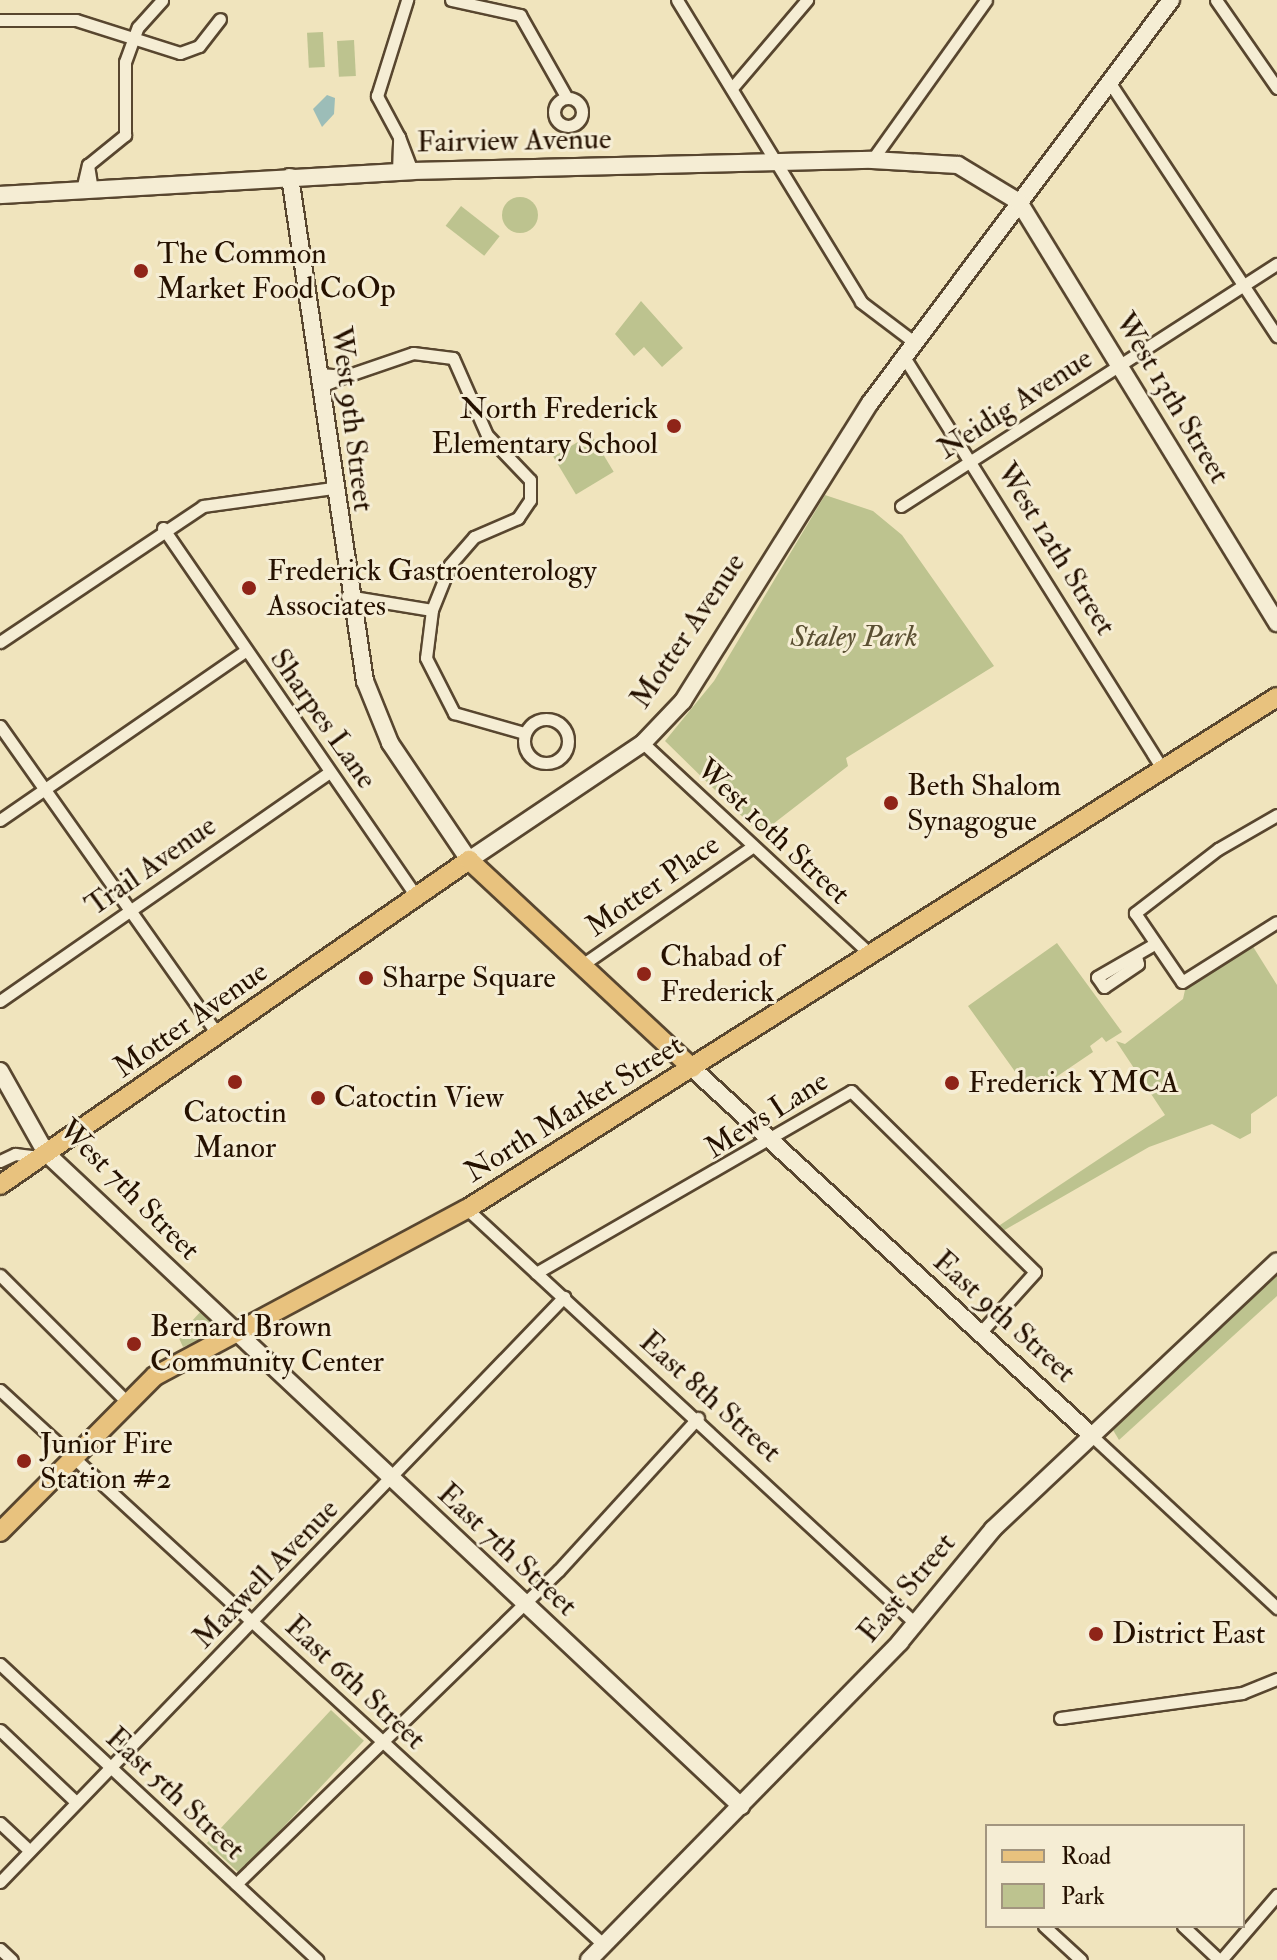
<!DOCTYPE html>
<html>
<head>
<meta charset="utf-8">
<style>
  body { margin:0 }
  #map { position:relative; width:1277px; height:1960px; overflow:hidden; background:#f0e4bd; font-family:"IM FELL Double Pica",serif }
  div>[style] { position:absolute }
  .green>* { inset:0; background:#bdc38f; transform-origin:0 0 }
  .round { border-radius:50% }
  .water>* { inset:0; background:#9cbdb8 }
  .roads { filter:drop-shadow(2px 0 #58462f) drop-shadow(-2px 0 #58462f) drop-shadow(0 2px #58462f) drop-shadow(0 -2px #58462f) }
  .street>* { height:11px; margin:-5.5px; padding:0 5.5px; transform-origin:5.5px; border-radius:5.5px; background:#f5edd4 }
  .street>.ring { margin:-5.5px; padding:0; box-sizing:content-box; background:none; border:11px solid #f5edd4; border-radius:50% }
  .secondary>* { height:16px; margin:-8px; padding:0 8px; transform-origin:8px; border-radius:8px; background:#f5edd4 }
  .primary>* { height:18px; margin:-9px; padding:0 9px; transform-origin:9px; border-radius:9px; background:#e8c27e }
  .dots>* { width:22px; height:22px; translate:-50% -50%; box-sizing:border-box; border:4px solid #f5edd4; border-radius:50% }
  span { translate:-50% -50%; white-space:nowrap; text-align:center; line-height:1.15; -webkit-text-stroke:6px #f5edd4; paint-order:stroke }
  .street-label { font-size:30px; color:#251100 }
  .poi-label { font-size:30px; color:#251100 }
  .left { translate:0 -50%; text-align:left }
  .right { translate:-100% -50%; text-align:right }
  .park-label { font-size:30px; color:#5a4f32; font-style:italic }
  .legend { position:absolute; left:985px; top:1824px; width:260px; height:104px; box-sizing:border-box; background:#f5edd4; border:2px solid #a2957f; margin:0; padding:10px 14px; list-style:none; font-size:24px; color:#251100 }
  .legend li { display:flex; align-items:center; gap:16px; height:40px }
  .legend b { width:40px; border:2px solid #a2957f }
</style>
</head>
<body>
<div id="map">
  <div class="green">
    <i style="left:323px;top:32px;width:35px;height:16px;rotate:87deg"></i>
    <i style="left:354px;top:40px;width:36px;height:17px;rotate:87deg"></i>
    <i class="round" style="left:502px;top:197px;width:36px;height:36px"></i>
    <i style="left:461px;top:206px;width:49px;height:25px;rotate:38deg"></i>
    <i style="clip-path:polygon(641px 301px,683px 348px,662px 367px,644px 347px,634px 356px,615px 334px)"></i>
    <i style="left:591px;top:434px;width:44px;height:44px;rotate:59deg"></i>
    <i style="clip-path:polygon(825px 495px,873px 511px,902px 535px,994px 666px,846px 758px,848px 766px,760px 834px,665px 741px,714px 681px)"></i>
    <i style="clip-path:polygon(1057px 943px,1122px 1032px,1106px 1042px,1102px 1037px,1090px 1046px,1093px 1052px,1031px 1094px,968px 1006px)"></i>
    <i style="clip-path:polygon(1252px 945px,1277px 985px,1277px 1096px,1251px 1114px,1251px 1133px,1240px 1139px,1212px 1124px,1149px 1147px,1003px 1231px,997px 1227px,1165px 1115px,1116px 1041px,1125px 1044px,1183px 999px,1185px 990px)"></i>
    <i style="clip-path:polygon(1277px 1275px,1277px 1296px,1119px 1440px,1113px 1430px)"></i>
    <i style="clip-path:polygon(203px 1309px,218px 1323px,216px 1334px,183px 1347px,178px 1336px)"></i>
    <i style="left:331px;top:1710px;width:45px;height:182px;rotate:43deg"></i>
  </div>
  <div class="water">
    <i style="clip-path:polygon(327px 95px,335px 98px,334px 114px,322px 127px,313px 109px)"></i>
  </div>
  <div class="roads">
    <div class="street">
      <i style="left:451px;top:0;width:71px;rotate:12.3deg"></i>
      <i style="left:520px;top:15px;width:95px;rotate:60.5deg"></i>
      <i style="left:677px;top:0;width:354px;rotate:58.6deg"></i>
      <i style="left:861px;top:302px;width:66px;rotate:37deg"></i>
      <i style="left:1216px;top:0;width:107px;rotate:55.3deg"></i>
      <i style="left:0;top:20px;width:76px"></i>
      <i style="left:76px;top:20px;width:109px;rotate:17.6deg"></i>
      <i style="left:180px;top:53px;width:20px;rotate:-20deg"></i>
      <i style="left:199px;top:46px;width:34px;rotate:-52deg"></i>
      <i style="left:1108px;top:80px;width:307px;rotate:56.6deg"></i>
      <i style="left:732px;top:88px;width:116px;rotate:-49.6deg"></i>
      <i class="ring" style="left:554px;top:98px;width:17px;height:17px"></i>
      <i style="left:399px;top:137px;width:47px;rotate:-118.2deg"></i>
      <i style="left:377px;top:96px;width:101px;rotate:-72.6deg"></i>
      <i style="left:872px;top:160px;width:196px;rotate:-54.5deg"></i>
      <i style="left:88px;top:165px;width:48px;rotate:-39deg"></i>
      <i style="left:125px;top:135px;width:73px;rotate:-90deg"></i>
      <i style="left:125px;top:62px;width:37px;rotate:-70deg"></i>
      <i style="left:138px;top:27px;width:36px;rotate:-48deg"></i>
      <i style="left:398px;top:172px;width:35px;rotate:-88deg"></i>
      <i style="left:399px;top:137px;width:36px;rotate:69deg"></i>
      <i style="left:82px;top:190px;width:26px;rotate:-77deg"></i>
      <i style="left:88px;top:165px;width:24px;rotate:81deg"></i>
      <i style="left:904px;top:357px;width:487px;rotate:57.9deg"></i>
      <i style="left:319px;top:374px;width:27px;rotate:4deg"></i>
      <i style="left:346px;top:376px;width:27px;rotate:158deg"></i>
      <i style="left:346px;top:376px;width:71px;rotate:-18.9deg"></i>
      <i style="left:413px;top:353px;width:40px;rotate:7.1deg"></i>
      <i style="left:453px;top:358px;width:84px;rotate:66.2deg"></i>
      <i style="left:487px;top:435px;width:62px;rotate:46.3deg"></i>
      <i style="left:530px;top:480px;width:20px;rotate:90deg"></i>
      <i style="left:530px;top:500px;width:22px;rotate:124deg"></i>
      <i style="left:518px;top:518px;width:48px;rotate:156.6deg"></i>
      <i style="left:474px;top:537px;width:37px;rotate:131deg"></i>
      <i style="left:450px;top:565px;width:48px;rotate:111.8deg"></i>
      <i style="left:432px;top:610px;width:48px;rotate:97.1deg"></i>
      <i style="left:426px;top:658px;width:62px;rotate:63deg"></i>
      <i style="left:454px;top:713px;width:73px;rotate:15.9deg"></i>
      <i style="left:901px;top:506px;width:447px;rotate:-32.8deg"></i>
      <i style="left:163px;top:528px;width:448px;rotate:55.5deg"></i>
      <i style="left:347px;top:596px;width:86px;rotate:9.4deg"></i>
      <i style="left:0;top:642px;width:244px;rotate:-33.8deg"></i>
      <i style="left:203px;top:506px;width:131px;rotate:-7.9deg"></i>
      <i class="ring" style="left:524px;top:719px;width:33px;height:33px"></i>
      <i style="left:0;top:726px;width:380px;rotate:54.8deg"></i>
      <i style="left:643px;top:743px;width:311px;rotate:42.9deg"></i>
      <i style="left:1277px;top:815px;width:68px;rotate:150deg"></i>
      <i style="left:1218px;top:849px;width:105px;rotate:142.4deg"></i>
      <i style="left:1135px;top:913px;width:83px;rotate:55.7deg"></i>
      <i style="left:1182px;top:982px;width:112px;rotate:-32.3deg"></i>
      <i style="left:0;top:820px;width:299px;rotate:-34.6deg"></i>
      <i style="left:1136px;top:956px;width:8px;rotate:76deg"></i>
      <i style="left:1138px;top:964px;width:41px;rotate:145.9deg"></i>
      <i style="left:1104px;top:987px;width:12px;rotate:-125deg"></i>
      <i style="left:1097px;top:977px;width:62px;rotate:-29.9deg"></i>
      <i style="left:582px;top:965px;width:207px;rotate:-34.8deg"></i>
      <i style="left:0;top:1001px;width:401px;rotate:-34.8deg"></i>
      <i style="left:0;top:1161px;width:17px;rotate:-25deg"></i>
      <i style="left:15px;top:1154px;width:24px;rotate:7deg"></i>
      <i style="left:467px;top:1209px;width:611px;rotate:42.75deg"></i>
      <i style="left:536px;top:1273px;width:364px;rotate:-30deg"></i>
      <i style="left:851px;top:1091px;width:258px;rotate:44.5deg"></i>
      <i style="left:1035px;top:1272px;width:82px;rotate:132deg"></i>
      <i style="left:0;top:1275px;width:181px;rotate:45deg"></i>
      <i style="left:0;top:1390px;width:820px;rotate:42.58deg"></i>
      <i style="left:1092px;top:1436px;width:253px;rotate:42.9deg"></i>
      <i style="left:0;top:1664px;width:434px;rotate:43deg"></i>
      <i style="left:1060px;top:1718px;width:184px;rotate:-7.8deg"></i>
      <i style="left:1242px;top:1693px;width:38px;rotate:-22deg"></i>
      <i style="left:0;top:1730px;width:105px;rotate:43.5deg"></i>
      <i style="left:0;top:1823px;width:38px;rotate:43deg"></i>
      <i style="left:0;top:1882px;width:813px;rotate:-46.05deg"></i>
      <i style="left:236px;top:1884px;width:450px;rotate:-44.2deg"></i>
      <i style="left:559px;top:1570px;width:206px;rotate:-47.6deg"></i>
      <i style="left:1044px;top:1926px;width:50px;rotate:42.6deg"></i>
      <i style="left:1183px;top:1926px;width:50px;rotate:43.4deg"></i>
      <i style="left:0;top:1949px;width:16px;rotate:43deg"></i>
      <i style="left:1221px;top:1960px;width:86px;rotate:-49.3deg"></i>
    </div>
    <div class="secondary">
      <i style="left:290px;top:177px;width:510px;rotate:81.54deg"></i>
      <i style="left:365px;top:681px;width:67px;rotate:68deg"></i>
      <i style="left:390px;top:743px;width:141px;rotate:56deg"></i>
      <i style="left:469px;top:860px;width:210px;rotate:-33.9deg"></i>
      <i style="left:643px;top:743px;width:58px;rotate:-46.4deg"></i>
      <i style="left:683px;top:701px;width:352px;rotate:-57.9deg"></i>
      <i style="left:870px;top:403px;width:503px;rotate:-53.24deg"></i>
      <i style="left:0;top:195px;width:413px;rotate:-3.3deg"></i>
      <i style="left:412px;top:171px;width:460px;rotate:-1.4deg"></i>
      <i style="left:872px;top:160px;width:86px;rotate:3.3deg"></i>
      <i style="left:958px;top:165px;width:71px;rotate:31.2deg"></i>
      <i style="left:1019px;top:202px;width:494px;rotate:58.5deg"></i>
      <i style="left:692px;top:1068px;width:544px;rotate:42.61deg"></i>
      <i style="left:0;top:1071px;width:94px;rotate:60.7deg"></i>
      <i style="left:46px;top:1153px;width:954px;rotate:43.22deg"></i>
      <i style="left:589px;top:1960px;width:445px;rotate:-45.6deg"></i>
      <i style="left:900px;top:1642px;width:146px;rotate:-50.5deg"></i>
      <i style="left:993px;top:1529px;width:390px;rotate:-43.3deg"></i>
    </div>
    <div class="primary">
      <i style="left:0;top:1185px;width:571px;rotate:-34.72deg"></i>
      <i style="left:469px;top:860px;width:305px;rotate:43deg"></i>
      <i style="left:0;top:1532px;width:220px;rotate:-45.2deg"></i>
      <i style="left:155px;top:1376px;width:354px;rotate:-28.2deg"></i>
      <i style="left:467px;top:1209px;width:958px;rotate:-32.3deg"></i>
    </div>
  </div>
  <div class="dots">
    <i style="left:141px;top:271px;background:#8f2418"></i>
    <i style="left:674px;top:426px;background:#8f2418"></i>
    <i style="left:249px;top:588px;background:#8f2418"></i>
    <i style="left:891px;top:803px;background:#8f2418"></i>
    <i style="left:644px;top:974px;background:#8f2418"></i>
    <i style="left:366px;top:978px;background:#8f2418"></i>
    <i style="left:235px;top:1082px;background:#8f2418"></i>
    <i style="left:952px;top:1083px;background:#8f2418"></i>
    <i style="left:318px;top:1098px;background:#8f2418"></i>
    <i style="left:134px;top:1344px;background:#8f2418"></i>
    <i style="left:24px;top:1461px;background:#8f2418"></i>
    <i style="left:1096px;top:1634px;background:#8f2418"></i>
  </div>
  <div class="street-label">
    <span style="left:514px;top:141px;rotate:-1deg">Fairview Avenue</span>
    <span style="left:1172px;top:398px;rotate:59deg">West 13th Street</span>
    <span style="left:1015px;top:404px;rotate:-33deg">Neidig Avenue</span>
    <span style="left:352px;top:419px;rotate:83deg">West 9th Street</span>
    <span style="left:1056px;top:549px;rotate:58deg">West 12th Street</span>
    <span style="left:688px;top:631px;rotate:-56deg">Motter Avenue</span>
    <span style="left:323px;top:719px;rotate:55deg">Sharpes Lane</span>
    <span style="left:773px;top:832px;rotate:43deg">West 10th Street</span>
    <span style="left:151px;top:866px;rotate:-35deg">Trail Avenue</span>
    <span style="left:653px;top:886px;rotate:-35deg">Motter Place</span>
    <span style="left:191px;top:1020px;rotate:-35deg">Motter Avenue</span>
    <span style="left:574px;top:1109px;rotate:-32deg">North Market Street</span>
    <span style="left:767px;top:1115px;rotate:-32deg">Mews Lane</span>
    <span style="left:129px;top:1190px;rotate:45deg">West 7th Street</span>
    <span style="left:1004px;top:1317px;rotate:42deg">East 9th Street</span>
    <span style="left:710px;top:1397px;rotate:42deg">East 8th Street</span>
    <span style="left:507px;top:1550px;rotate:43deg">East 7th Street</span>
    <span style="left:266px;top:1574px;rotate:-46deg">Maxwell Avenue</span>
    <span style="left:907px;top:1588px;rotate:-50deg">East Street</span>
    <span style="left:355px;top:1683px;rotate:43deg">East 6th Street</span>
    <span style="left:175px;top:1794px;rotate:43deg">East 5th Street</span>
  </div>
  <div class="poi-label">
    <span class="left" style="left:157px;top:271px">The Common<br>Market Food CoOp</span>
    <span class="right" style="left:658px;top:426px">North Frederick<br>Elementary School</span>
    <span class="left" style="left:267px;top:588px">Frederick Gastroenterology<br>Associates</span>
    <span class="left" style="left:907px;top:803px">Beth Shalom<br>Synagogue</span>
    <span class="left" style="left:660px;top:974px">Chabad of<br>Frederick</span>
    <span class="left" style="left:382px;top:978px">Sharpe Square</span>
    <span class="left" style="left:968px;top:1083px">Frederick YMCA</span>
    <span class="left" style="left:334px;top:1098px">Catoctin View</span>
    <span style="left:235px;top:1130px">Catoctin<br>Manor</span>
    <span class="left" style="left:150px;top:1344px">Bernard Brown<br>Community Center</span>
    <span class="left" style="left:40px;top:1461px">Junior Fire<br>Station #2</span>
    <span class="left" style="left:1112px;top:1634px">District East</span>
  </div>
  <div class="park-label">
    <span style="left:854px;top:637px">Staley Park</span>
  </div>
  <ul class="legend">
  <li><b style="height:10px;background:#e8c27e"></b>Road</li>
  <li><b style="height:22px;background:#bdc38f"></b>Park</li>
  </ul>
</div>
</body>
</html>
